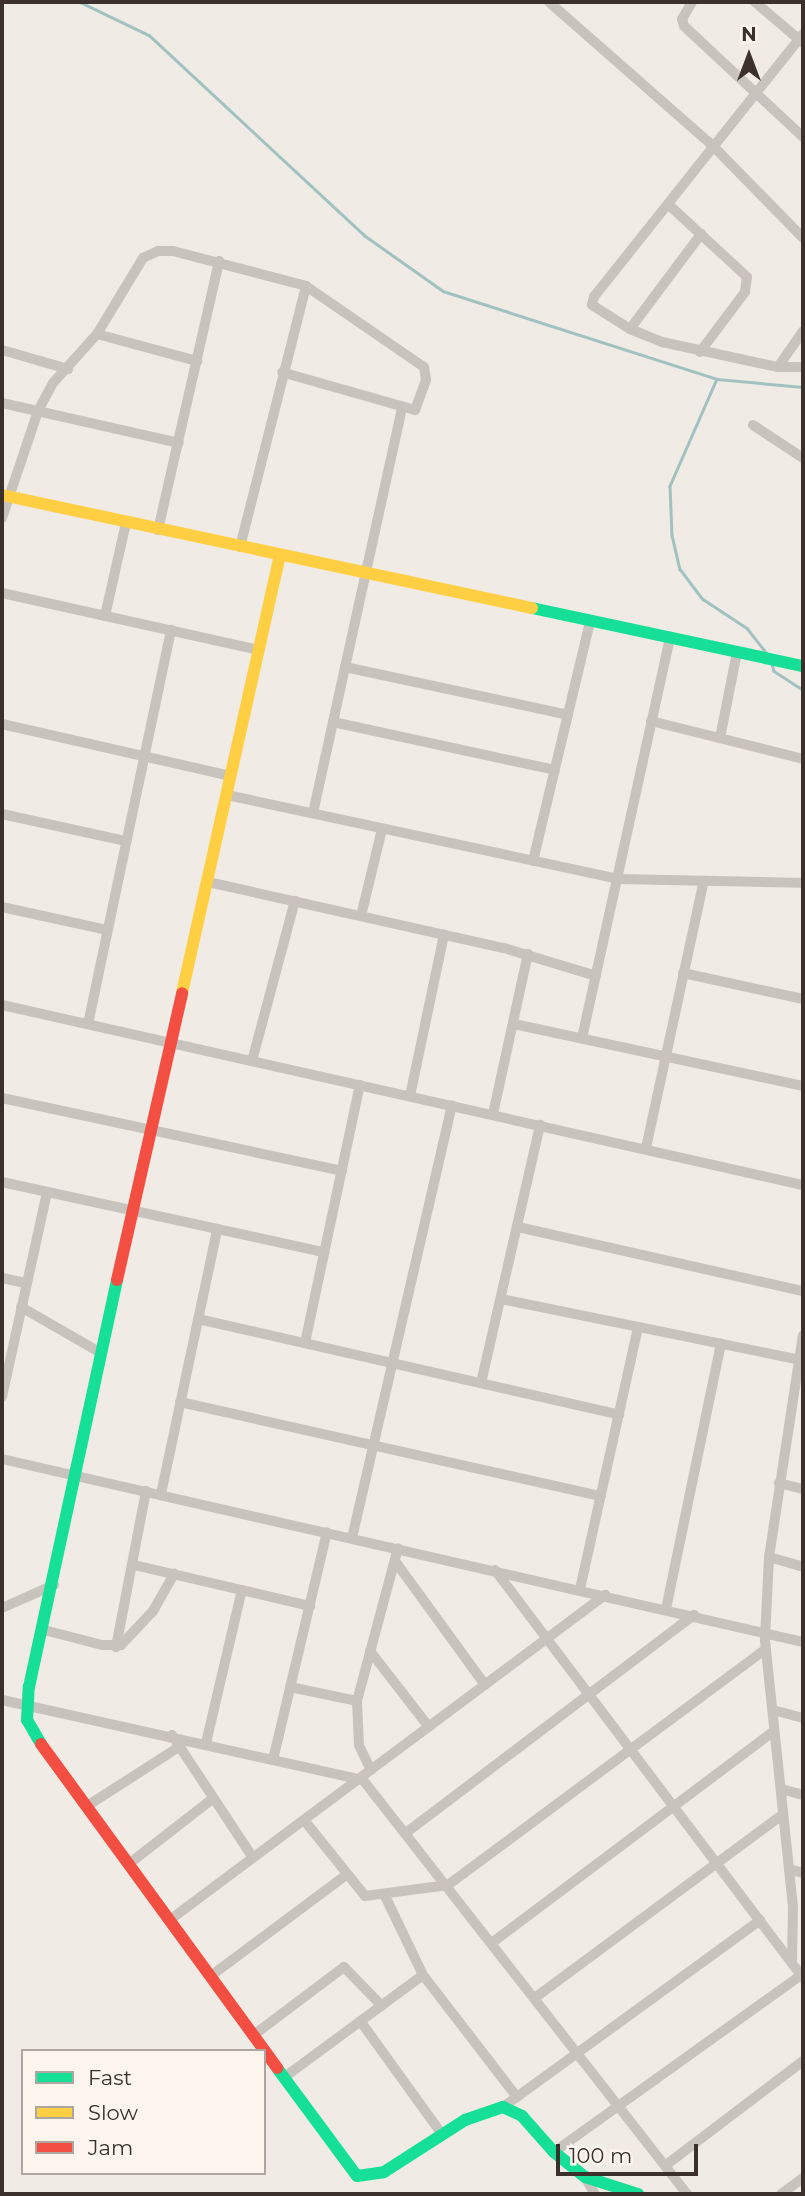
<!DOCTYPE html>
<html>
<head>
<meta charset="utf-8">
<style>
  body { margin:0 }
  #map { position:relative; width:805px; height:2196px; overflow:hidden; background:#f0ebe5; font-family:Montserrat,sans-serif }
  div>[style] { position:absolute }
  .stream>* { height:2.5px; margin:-1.25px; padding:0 1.25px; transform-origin:1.25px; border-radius:1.25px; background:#a1c2c1 }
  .street>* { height:10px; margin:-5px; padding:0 5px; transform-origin:5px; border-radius:5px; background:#c9c3be }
  .fast>* { height:12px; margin:-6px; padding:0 6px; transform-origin:6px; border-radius:6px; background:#16e098 }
  .slow>* { height:12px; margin:-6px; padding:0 6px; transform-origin:6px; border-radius:6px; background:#ffcf43 }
  .jam>* { height:12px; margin:-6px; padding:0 6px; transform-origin:6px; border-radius:6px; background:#f24e42 }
  span { translate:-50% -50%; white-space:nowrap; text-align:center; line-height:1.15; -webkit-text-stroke:5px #fbf5ee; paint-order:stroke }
  .frame { position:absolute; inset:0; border:4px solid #3b302b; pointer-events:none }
  .legend { position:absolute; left:21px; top:2049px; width:245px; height:126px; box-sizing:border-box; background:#fbf5ee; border:2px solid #aea6a0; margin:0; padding:9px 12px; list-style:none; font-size:21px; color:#3b302b }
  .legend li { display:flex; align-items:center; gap:14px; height:35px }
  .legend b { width:35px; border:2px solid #aea6a0 }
  .north { position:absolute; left:714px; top:21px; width:70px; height:70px; -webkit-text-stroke:5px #fbf5ee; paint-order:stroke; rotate:0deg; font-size:19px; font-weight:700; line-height:28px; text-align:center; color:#3b302b }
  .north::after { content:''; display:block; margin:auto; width:24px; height:32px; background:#3b302b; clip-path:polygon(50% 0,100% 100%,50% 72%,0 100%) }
  .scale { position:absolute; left:556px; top:2144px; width:142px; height:32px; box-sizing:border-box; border:4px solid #3b302b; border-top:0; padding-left:9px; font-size:21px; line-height:24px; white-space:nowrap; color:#3b302b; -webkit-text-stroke:5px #fbf5ee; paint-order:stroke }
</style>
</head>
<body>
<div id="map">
  <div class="stream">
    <i style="left:80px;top:2px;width:76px;rotate:25.6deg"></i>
    <i style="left:149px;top:35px;width:294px;rotate:42.9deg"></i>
    <i style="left:364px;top:235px;width:97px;rotate:35.3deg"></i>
    <i style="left:443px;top:291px;width:288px;rotate:17.8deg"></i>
    <i style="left:717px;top:379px;width:86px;rotate:5.3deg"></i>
    <i style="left:717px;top:379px;width:117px;rotate:113.7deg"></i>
    <i style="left:670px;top:486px;width:49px;rotate:87.7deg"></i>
    <i style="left:672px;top:535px;width:35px;rotate:77deg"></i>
    <i style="left:680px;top:569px;width:38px;rotate:53deg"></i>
    <i style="left:703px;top:599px;width:53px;rotate:33.4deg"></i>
    <i style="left:747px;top:628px;width:34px;rotate:52deg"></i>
    <i style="left:772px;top:664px;width:7px;rotate:74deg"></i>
    <i style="left:774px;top:671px;width:35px;rotate:33deg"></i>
  </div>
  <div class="street">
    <i style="left:549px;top:2px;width:221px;rotate:41.3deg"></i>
    <i style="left:715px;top:148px;width:126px;rotate:45.6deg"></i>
    <i style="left:692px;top:2px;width:20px;rotate:120deg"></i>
    <i style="left:682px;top:19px;width:7px;rotate:74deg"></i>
    <i style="left:684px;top:26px;width:163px;rotate:43deg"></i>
    <i style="left:755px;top:2px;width:62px;rotate:40.4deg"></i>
    <i style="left:803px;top:34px;width:336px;rotate:128.5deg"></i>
    <i style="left:594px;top:297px;width:8px;rotate:104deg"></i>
    <i style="left:592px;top:305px;width:45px;rotate:32.3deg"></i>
    <i style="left:630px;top:329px;width:35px;rotate:22deg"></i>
    <i style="left:662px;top:342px;width:119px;rotate:12.2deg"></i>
    <i style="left:778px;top:367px;width:25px"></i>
    <i style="left:669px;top:205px;width:106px;rotate:42.7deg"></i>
    <i style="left:747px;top:277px;width:15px;rotate:98deg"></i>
    <i style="left:745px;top:292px;width:75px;rotate:126.9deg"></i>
    <i style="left:630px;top:329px;width:119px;rotate:-53.2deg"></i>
    <i style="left:97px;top:334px;width:104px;rotate:15.1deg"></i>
    <i style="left:2px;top:350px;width:69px;rotate:16.1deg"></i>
    <i style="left:778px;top:367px;width:44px;rotate:-55.2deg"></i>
    <i style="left:2px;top:403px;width:181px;rotate:12.7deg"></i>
    <i style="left:753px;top:425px;width:60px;rotate:33.4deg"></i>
    <i style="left:2px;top:518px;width:113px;rotate:-71.4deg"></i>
    <i style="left:38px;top:411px;width:32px;rotate:-62deg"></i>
    <i style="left:53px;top:383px;width:66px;rotate:-48.1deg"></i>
    <i style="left:97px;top:334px;width:89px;rotate:-58.8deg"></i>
    <i style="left:143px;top:258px;width:17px;rotate:-25deg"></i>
    <i style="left:158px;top:251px;width:15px"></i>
    <i style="left:173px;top:251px;width:138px;rotate:14.7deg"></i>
    <i style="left:306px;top:286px;width:143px;rotate:34.5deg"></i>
    <i style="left:424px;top:367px;width:13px;rotate:81deg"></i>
    <i style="left:426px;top:380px;width:32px;rotate:110deg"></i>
    <i style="left:415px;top:410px;width:138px;rotate:-164.1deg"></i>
    <i style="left:158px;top:530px;width:276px;rotate:-77.2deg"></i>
    <i style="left:240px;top:547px;width:269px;rotate:-75.8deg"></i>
    <i style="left:2px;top:593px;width:263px;rotate:12.5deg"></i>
    <i style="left:105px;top:616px;width:95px;rotate:-77.3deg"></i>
    <i style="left:345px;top:667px;width:228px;rotate:12.1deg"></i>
    <i style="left:651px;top:721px;width:157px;rotate:14deg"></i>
    <i style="left:333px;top:722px;width:227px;rotate:12.2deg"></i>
    <i style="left:2px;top:724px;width:235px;rotate:12.8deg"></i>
    <i style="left:720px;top:738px;width:88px;rotate:-78.8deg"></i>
    <i style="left:227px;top:795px;width:400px;rotate:12.1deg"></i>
    <i style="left:618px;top:879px;width:185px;rotate:1.2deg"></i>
    <i style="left:313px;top:813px;width:416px;rotate:-77.6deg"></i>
    <i style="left:2px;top:814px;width:127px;rotate:12.3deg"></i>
    <i style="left:533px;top:861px;width:247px;rotate:-76.6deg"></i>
    <i style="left:208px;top:882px;width:303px;rotate:12.6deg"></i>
    <i style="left:504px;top:948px;width:96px;rotate:16.9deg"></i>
    <i style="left:2px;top:907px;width:107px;rotate:12.4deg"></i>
    <i style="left:361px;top:916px;width:89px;rotate:-76.4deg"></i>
    <i style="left:683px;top:973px;width:123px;rotate:12.2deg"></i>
    <i style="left:2px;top:1005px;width:821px;rotate:12.67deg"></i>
    <i style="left:88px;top:1024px;width:403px;rotate:-78.1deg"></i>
    <i style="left:514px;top:1024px;width:296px;rotate:12.1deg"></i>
    <i style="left:582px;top:1038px;width:411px;rotate:-77.6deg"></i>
    <i style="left:252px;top:1061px;width:166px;rotate:-75deg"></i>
    <i style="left:410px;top:1096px;width:165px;rotate:-78.1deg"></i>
    <i style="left:2px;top:1098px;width:348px;rotate:12.1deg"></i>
    <i style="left:493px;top:1114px;width:164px;rotate:-77.7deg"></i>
    <i style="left:646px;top:1148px;width:270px;rotate:-77.8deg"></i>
    <i style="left:2px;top:1182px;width:330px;rotate:12.3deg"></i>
    <i style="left:518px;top:1227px;width:292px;rotate:12.7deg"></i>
    <i style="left:2px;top:1278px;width:24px;rotate:12deg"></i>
    <i style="left:501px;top:1299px;width:305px;rotate:11.5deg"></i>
    <i style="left:21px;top:1307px;width:92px;rotate:29.9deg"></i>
    <i style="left:198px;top:1319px;width:432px;rotate:12.8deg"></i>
    <i style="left:305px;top:1343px;width:264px;rotate:-78deg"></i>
    <i style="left:481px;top:1383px;width:265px;rotate:-77.1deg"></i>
    <i style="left:2px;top:1397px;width:210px;rotate:-77.6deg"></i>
    <i style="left:180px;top:1402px;width:431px;rotate:12.6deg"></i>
    <i style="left:2px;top:1459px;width:822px;rotate:12.87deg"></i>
    <i style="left:779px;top:1483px;width:25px;rotate:14deg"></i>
    <i style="left:161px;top:1494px;width:270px;rotate:-78deg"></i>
    <i style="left:352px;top:1538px;width:444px;rotate:-77deg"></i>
    <i style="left:769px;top:1557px;width:35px;rotate:16deg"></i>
    <i style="left:395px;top:1561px;width:153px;rotate:54deg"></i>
    <i style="left:134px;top:1565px;width:181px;rotate:13.1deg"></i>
    <i style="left:495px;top:1570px;width:511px;rotate:52.95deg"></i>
    <i style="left:580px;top:1589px;width:268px;rotate:-77.5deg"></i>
    <i style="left:2px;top:1608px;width:57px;rotate:-23.9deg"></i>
    <i style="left:666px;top:1609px;width:271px;rotate:-78.3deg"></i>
    <i style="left:44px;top:1630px;width:60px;rotate:14.5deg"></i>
    <i style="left:102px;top:1645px;width:19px"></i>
    <i style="left:121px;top:1645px;width:47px;rotate:-46.7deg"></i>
    <i style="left:153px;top:1611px;width:43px;rotate:-60.4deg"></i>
    <i style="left:116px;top:1647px;width:159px;rotate:-79.1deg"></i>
    <i style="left:370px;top:1651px;width:96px;rotate:52.2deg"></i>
    <i style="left:290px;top:1687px;width:68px;rotate:11.8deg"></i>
    <i style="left:2px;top:1700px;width:370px;rotate:12.5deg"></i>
    <i style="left:363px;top:1780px;width:526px;rotate:51.95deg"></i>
    <i style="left:773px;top:1710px;width:31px;rotate:15deg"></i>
    <i style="left:172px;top:1735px;width:147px;rotate:56.6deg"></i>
    <i style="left:206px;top:1743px;width:157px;rotate:-76.8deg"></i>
    <i style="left:273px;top:1760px;width:234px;rotate:-76.7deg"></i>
    <i style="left:371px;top:1770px;width:28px;rotate:-116deg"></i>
    <i style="left:359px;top:1745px;width:44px;rotate:-92.6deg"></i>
    <i style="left:357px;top:1701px;width:158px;rotate:-75deg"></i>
    <i style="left:781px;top:1789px;width:23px;rotate:15deg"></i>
    <i style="left:87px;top:1806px;width:109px;rotate:-32.7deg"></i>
    <i style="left:304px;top:1820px;width:97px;rotate:51.2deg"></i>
    <i style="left:365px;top:1896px;width:84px;rotate:-7.5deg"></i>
    <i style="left:448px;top:1885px;width:396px;rotate:-36.6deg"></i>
    <i style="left:407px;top:1832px;width:360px;rotate:-37.1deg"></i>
    <i style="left:130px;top:1863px;width:103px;rotate:-37.9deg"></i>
    <i style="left:789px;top:1869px;width:15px;rotate:16deg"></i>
    <i style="left:385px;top:1896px;width:88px;rotate:64.3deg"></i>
    <i style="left:423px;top:1975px;width:154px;rotate:52.4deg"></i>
    <i style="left:171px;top:1919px;width:542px;rotate:-36.74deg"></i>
    <i style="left:493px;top:1942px;width:351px;rotate:-36.9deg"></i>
    <i style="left:792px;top:1963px;width:56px;rotate:-89deg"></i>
    <i style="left:793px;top:1907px;width:269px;rotate:-96deg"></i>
    <i style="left:765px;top:1639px;width:82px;rotate:-87.2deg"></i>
    <i style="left:769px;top:1557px;width:224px;rotate:-81.3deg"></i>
    <i style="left:212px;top:1975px;width:166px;rotate:-36.7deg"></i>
    <i style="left:536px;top:1997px;width:307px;rotate:-36.5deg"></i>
    <i style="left:361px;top:2022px;width:137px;rotate:54.2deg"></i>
    <i style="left:255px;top:2034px;width:111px;rotate:-37deg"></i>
    <i style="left:344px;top:1967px;width:54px;rotate:45.7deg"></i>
    <i style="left:286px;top:2076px;width:170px;rotate:-36.4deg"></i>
    <i style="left:503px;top:2107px;width:318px;rotate:-36deg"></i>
    <i style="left:554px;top:2152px;width:304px;rotate:-35.6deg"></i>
    <i style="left:666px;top:2165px;width:172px;rotate:-37.2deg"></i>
    <i style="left:585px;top:2177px;width:20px;rotate:60deg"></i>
    <i style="left:781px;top:2194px;width:27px;rotate:-36deg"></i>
  </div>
  <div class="fast">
    <i style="left:532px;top:608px;width:277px;rotate:12.1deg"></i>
    <i style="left:41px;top:1744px;width:28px;rotate:-120deg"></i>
    <i style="left:27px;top:1720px;width:33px;rotate:-87deg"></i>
    <i style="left:29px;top:1687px;width:416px;rotate:-77.8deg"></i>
    <i style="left:277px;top:2068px;width:134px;rotate:53.5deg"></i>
    <i style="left:357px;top:2176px;width:27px;rotate:-8deg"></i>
    <i style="left:384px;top:2172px;width:96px;rotate:-32.7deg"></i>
    <i style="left:465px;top:2120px;width:40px;rotate:-18.9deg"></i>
    <i style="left:503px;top:2107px;width:21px;rotate:25deg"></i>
    <i style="left:522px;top:2116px;width:48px;rotate:48.4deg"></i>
    <i style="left:554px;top:2152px;width:40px;rotate:39deg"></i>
    <i style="left:585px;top:2177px;width:56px;rotate:17.8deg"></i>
  </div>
  <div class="slow">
    <i style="left:2px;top:495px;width:542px;rotate:12.04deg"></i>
    <i style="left:182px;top:993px;width:448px;rotate:-77.4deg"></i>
  </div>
  <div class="jam">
    <i style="left:117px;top:1280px;width:294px;rotate:-77.2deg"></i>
    <i style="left:41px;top:1744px;width:401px;rotate:53.9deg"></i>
  </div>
  <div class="frame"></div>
  <ul class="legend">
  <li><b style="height:9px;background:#16e098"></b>Fast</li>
  <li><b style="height:9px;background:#ffcf43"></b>Slow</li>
  <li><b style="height:9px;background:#f24e42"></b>Jam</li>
  </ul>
  <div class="north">N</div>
  <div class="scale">100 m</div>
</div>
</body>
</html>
